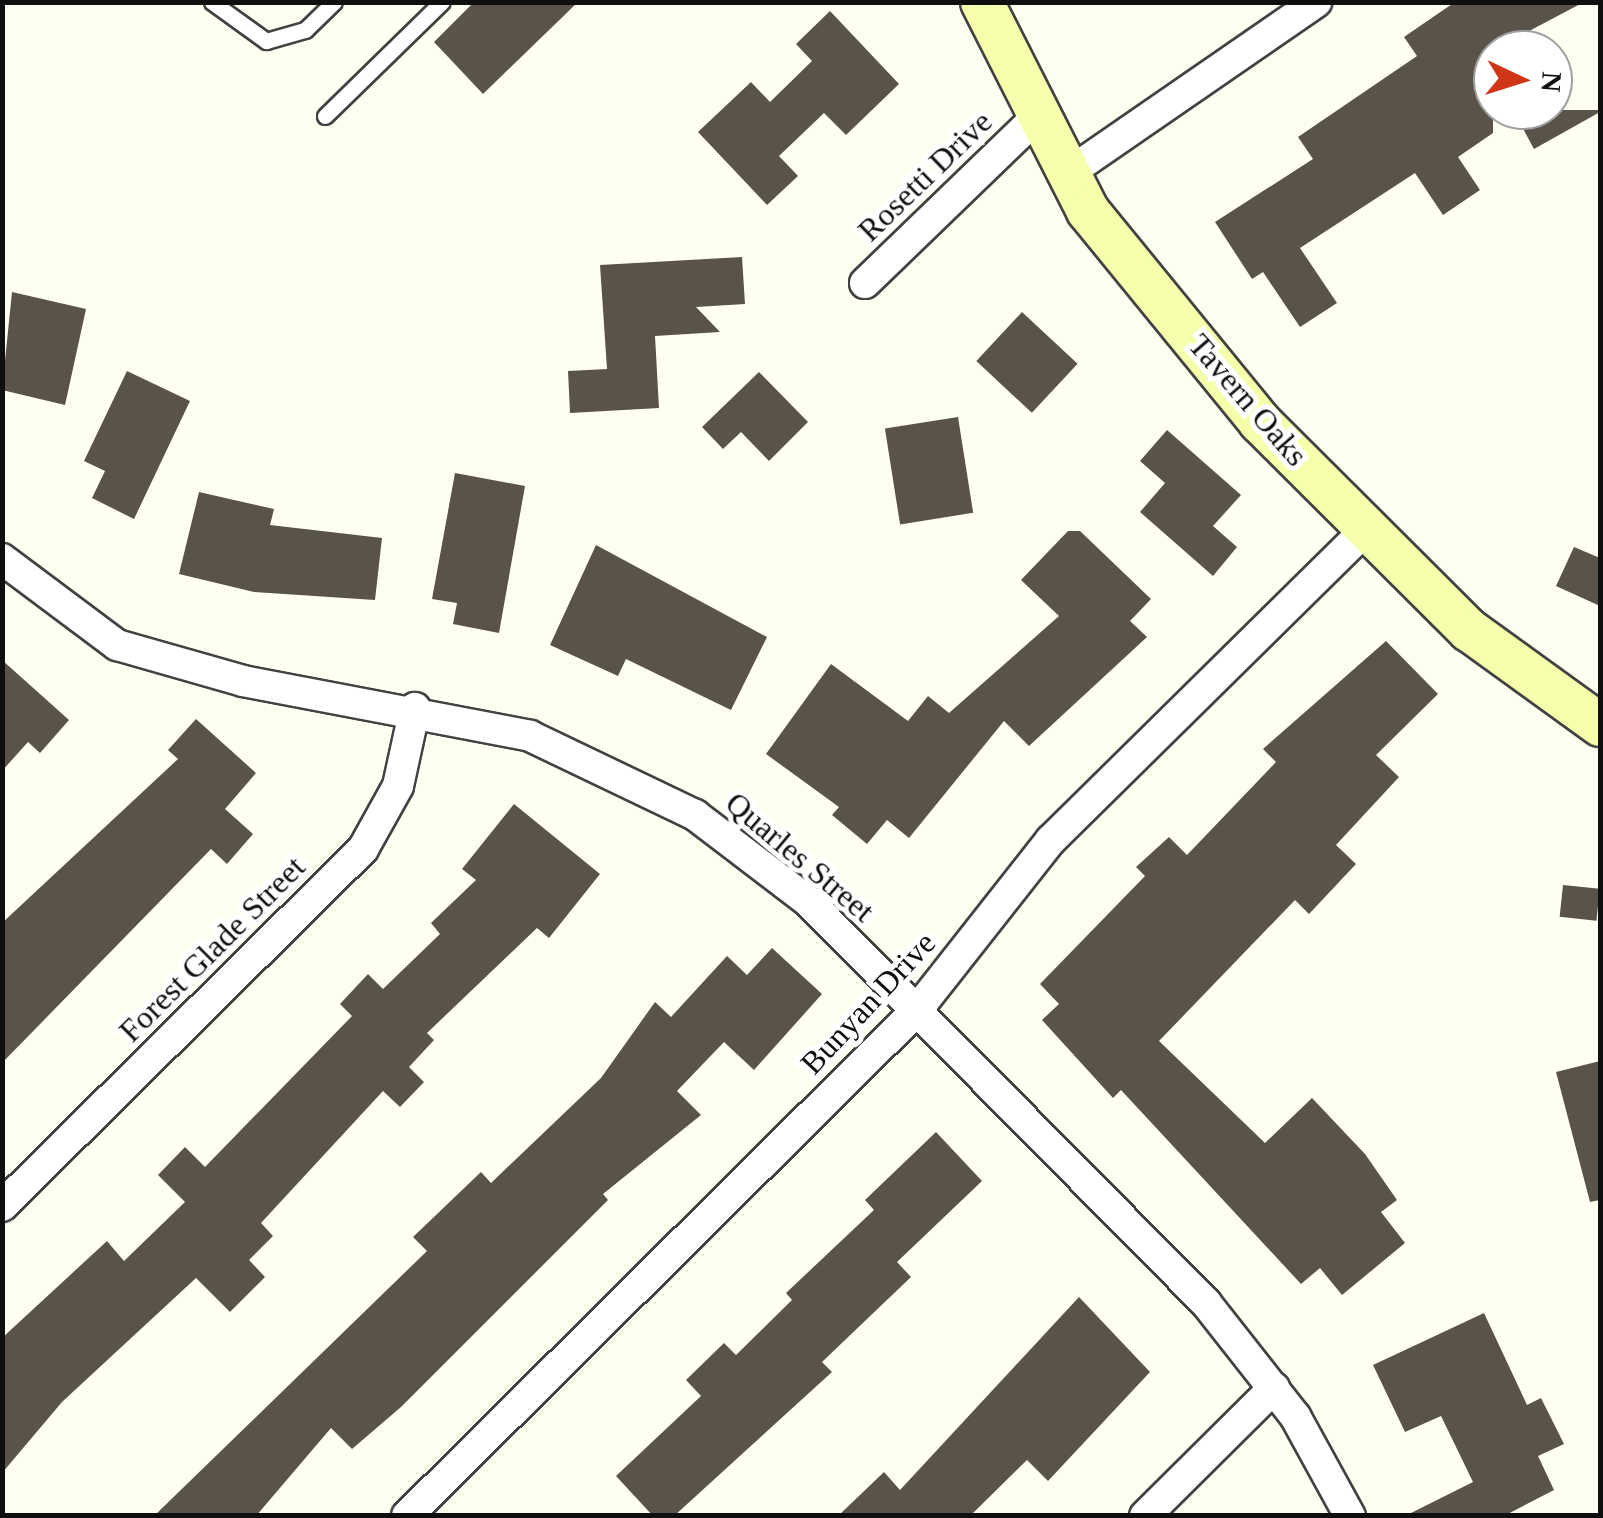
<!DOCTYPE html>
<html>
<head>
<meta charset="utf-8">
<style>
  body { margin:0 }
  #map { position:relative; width:1603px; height:1518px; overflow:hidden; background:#fffff1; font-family:"Times New Roman",serif }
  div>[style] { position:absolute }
  .building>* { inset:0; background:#59534a; transform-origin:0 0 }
  .roads { filter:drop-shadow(2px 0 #424242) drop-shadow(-2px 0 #424242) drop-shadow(0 2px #424242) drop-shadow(0 -2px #424242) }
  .lane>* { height:15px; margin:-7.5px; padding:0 7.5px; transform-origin:7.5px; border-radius:7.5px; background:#fff }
  .street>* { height:30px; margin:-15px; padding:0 15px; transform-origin:15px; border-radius:15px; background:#fff }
  .secondary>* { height:42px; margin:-21px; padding:0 21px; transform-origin:21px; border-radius:21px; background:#f6ffac }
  span { translate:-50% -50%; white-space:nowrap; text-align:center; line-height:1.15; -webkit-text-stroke:10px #fff; paint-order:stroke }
  .street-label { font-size:32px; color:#0f0f0f }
  .frame { position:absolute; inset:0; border:5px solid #0f0f0f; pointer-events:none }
  .north { position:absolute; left:1473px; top:30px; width:100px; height:100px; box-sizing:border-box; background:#fff; border:2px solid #9f9f9f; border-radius:50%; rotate:94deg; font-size:28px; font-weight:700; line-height:40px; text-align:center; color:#0f0f0f }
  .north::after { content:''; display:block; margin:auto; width:35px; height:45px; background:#ce3617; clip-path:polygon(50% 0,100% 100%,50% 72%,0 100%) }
</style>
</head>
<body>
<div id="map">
  <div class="building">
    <i style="clip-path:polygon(474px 2px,578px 2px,483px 94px,434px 42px)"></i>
    <i style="clip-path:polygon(1455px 2px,1584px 2px,1493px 50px,1493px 133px,1458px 157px,1480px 190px,1443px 215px,1415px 173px,1300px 248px,1337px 303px,1300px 327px,1263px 272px,1252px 279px,1215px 222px,1313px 159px,1298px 137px,1417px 56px,1404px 37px)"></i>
    <i style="clip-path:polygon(830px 11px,899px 84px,846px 135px,824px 113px,779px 156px,798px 176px,767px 205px,698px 132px,751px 82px,770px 102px,812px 61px,796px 44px)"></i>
    <i style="clip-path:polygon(1513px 110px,1600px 110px,1600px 112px,1534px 149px)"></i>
    <i style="clip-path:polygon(742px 257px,745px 304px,696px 307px,720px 332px,655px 336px,659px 408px,570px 413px,568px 371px,607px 369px,600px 265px)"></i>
    <i style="clip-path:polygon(12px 292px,86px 309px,65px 405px,2px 390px)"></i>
    <i style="left:1022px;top:312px;width:76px;height:67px;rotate:43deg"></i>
    <i style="clip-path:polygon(127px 371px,190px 401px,134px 519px,92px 498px,105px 471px,84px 461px)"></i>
    <i style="clip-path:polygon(759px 372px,808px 422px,769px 461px,741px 432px,723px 449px,702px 427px)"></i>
    <i style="left:958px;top:417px;width:97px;height:74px;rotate:81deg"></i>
    <i style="clip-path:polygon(1167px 430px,1241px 495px,1213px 526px,1237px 547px,1213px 576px,1140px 512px,1165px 483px,1140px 461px)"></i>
    <i style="clip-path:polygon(455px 473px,525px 486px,499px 633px,453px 624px,457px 603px,432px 599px)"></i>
    <i style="clip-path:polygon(199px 492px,274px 509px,270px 525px,382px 538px,375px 600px,254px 592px,179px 574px)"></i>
    <i style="clip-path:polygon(1068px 531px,1080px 531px,1151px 599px,1130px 621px,1147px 637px,1029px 746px,1004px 721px,909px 838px,887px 820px,867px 844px,832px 815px,839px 807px,766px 754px,831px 664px,908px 721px,928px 696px,949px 713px,1059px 616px,1021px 580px)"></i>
    <i style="clip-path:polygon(596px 545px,767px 637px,731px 710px,626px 659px,618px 676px,550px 645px)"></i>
    <i style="clip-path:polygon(1574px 547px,1600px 558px,1600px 606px,1556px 586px)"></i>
    <i style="clip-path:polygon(1386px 641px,1438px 694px,1376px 755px,1399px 777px,1336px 845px,1356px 864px,1309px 914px,1295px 900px,1159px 1041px,1265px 1143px,1312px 1098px,1365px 1154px,1397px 1200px,1381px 1212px,1405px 1243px,1342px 1295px,1320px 1268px,1301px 1284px,1121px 1090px,1113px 1098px,1042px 1020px,1059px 1004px,1040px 984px,1145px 876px,1136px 867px,1169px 837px,1187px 855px,1276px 762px,1263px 749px)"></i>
    <i style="clip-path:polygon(2px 660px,69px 720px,40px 753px,28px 742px,2px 771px)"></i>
    <i style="clip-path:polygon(196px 719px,256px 773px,225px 809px,253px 834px,227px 864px,211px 849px,2px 1063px,2px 923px,178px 759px,168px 750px)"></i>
    <i style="clip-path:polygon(514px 804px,600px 874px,549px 938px,537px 928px,427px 1033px,434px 1040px,409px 1067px,424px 1082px,400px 1107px,383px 1091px,261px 1223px,273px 1236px,249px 1260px,265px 1277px,230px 1312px,196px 1278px,62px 1402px,2px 1473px,2px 1338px,107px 1241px,124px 1261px,185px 1202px,158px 1175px,185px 1147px,205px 1167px,352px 1016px,340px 1004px,368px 974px,383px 989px,440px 934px,431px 923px,476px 880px,462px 869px)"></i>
    <i style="left:1563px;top:885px;width:37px;height:32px;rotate:6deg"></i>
    <i style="clip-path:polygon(772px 948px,822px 994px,754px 1070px,724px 1042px,677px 1091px,701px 1115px,603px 1194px,608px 1200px,401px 1407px,352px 1449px,331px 1428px,256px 1516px,154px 1516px,427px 1251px,413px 1237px,481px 1172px,491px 1183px,601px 1078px,655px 1002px,671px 1017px,727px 956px,747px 975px)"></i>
    <i style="clip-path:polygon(1600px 1061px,1600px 1200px,1590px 1202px,1556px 1072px)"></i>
    <i style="clip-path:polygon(936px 1132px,982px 1181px,897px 1262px,911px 1277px,822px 1362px,832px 1372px,674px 1516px,653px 1516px,616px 1476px,701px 1396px,686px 1380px,724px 1343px,736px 1355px,792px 1300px,786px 1293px,874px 1210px,865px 1200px)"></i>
    <i style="clip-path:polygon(1079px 1297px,1150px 1372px,1048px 1481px,1027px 1460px,970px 1516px,838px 1516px,884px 1472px,900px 1490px)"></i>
    <i style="clip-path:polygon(1484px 1313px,1527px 1405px,1541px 1398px,1564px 1444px,1538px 1456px,1554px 1490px,1504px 1516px,1405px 1516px,1473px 1482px,1441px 1416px,1405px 1432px,1373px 1365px)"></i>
  </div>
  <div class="roads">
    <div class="lane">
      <i style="left:212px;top:2px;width:67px;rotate:35.8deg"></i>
      <i style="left:266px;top:41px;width:41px;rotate:-15.8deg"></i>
      <i style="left:305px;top:30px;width:40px;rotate:-44deg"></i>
      <i style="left:325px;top:116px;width:163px;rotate:-44.3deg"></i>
    </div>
    <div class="street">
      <i style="left:1067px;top:174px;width:303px;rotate:-34.6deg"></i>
      <i style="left:865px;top:283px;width:236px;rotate:-44deg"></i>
      <i style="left:2px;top:559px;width:144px;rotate:36.8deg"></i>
      <i style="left:117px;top:645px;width:131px;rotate:15.9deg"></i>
      <i style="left:243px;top:681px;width:292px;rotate:10.8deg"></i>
      <i style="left:530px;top:736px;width:183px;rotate:25.6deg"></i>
      <i style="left:695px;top:815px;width:143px;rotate:37.3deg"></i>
      <i style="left:809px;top:902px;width:564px;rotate:45.29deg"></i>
      <i style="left:1206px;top:1303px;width:144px;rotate:51.8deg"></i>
      <i style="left:1295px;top:1416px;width:114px;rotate:61.2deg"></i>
      <i style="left:2px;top:1206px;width:508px;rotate:-44.68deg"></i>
      <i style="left:363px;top:849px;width:72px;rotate:-60.9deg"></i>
      <i style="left:398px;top:786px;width:80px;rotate:-77.7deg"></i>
      <i style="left:407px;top:1516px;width:718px;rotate:-44.77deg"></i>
      <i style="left:917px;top:1010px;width:216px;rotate:-51.8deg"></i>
      <i style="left:1051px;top:840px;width:444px;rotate:-44.6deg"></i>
      <i style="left:1145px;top:1516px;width:182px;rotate:-44.8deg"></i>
    </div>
    <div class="secondary">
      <i style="left:982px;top:2px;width:234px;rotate:63.1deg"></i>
      <i style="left:1088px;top:211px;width:272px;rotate:50.8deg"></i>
      <i style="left:1260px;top:422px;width:295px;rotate:44.9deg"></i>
      <i style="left:1469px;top:630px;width:162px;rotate:35.9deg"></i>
    </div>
  </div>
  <div class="street-label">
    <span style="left:925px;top:176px;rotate:-44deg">Rosetti Drive</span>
    <span style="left:1248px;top:400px;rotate:49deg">Tavern Oaks</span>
    <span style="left:800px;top:857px;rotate:40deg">Quarles Street</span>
    <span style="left:212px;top:949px;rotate:-45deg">Forest Glade Street</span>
    <span style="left:868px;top:1003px;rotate:-47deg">Bunyan Drive</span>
  </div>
  <div class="frame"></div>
  <div class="north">N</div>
</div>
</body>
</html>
